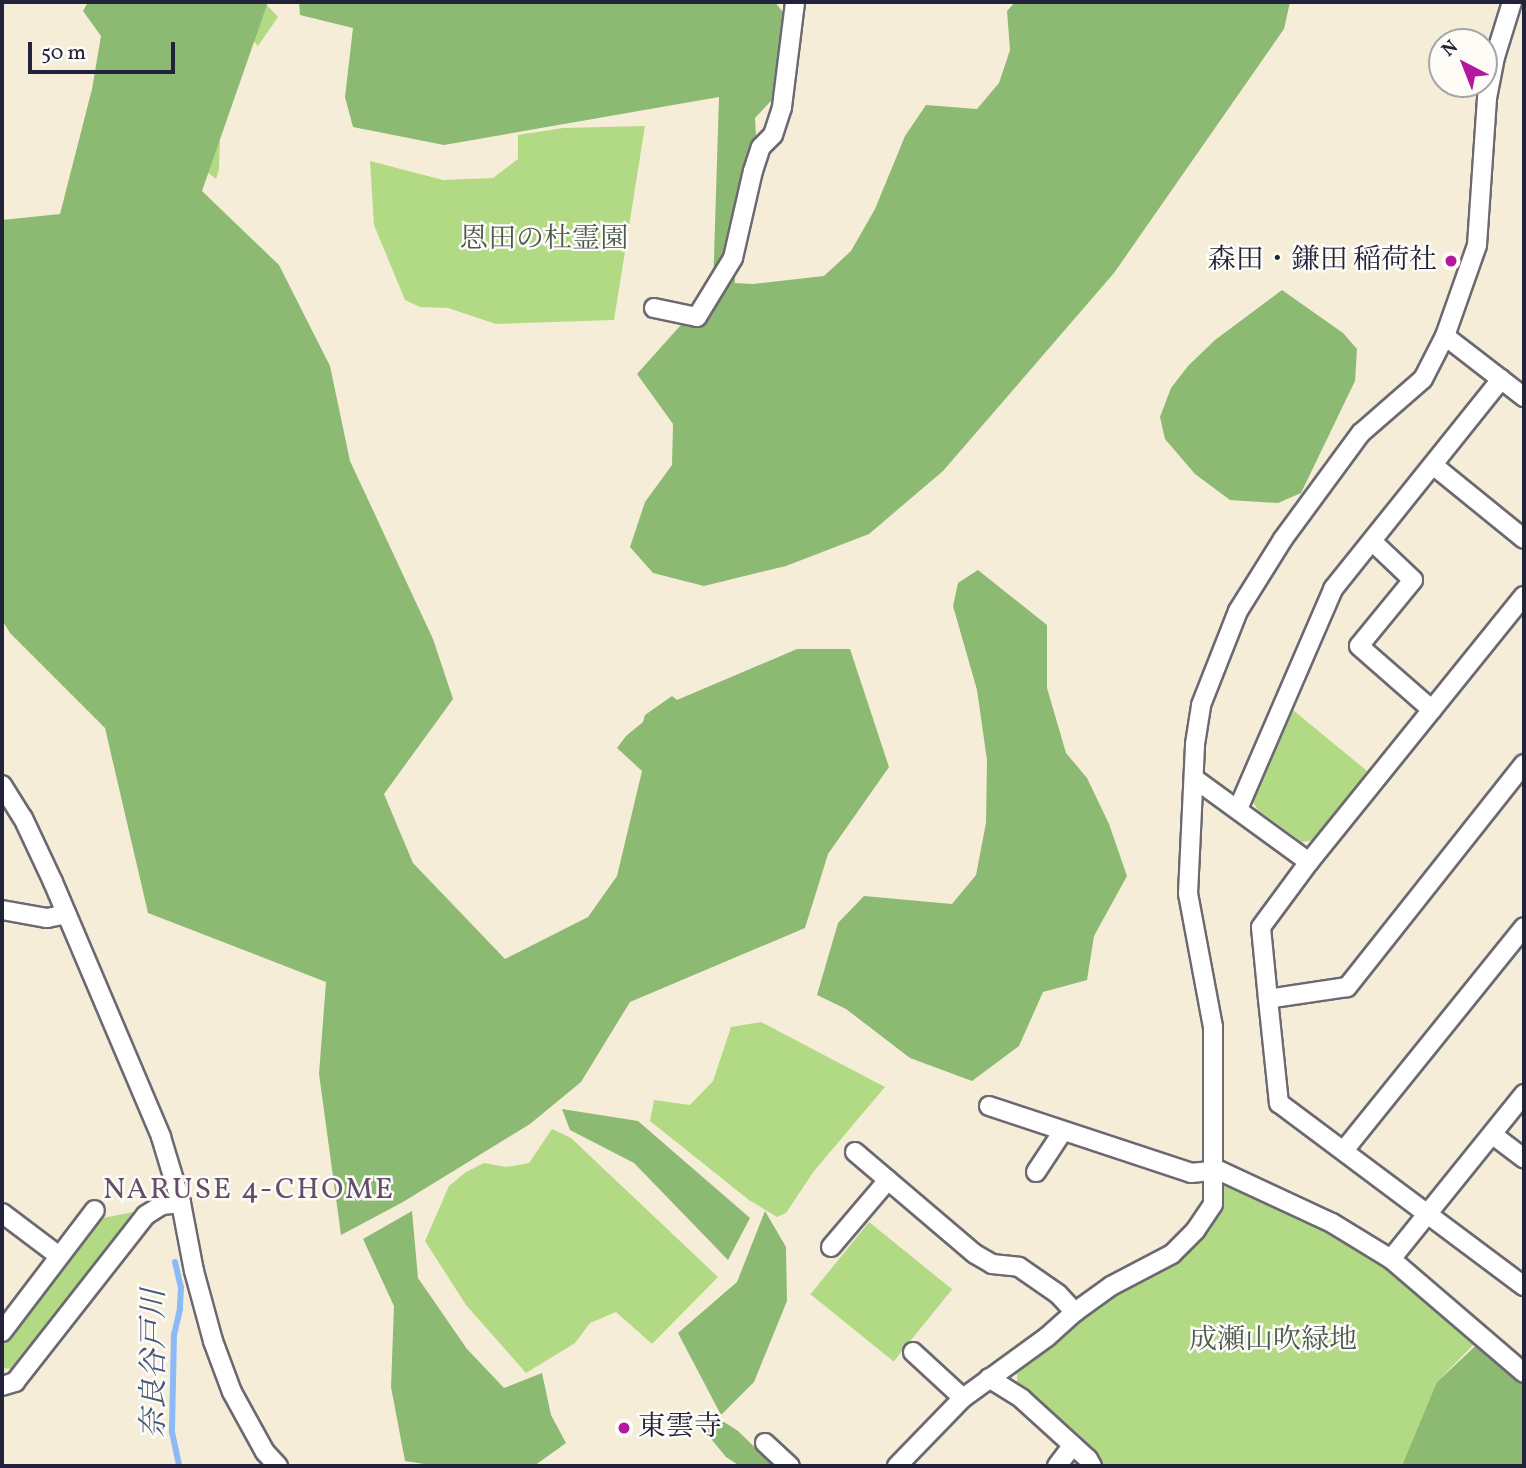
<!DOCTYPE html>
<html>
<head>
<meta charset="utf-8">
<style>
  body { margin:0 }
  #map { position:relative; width:1526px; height:1468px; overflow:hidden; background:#f5edd8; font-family:Vollkorn,"Noto Serif JP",serif }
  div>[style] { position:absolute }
  .green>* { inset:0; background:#b2da84; transform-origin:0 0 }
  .forest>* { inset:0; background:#8dba72 }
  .stream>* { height:6px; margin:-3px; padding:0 3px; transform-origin:3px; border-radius:3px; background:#8bbaf6 }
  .roads { filter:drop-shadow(2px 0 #6c6972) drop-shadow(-2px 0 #6c6972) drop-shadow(0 2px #6c6972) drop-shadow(0 -2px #6c6972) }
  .street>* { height:18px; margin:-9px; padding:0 9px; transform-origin:9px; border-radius:9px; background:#fff }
  .dots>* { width:19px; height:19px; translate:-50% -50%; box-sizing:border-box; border:4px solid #fdfcf7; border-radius:50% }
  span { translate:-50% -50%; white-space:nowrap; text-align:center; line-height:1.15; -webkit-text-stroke:5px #fdfcf7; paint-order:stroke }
  .park-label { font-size:28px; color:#4d5951 }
  .poi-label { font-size:28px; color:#22223b }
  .right { translate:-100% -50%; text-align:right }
  .left { translate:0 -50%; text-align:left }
  .neighbourhood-label { font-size:30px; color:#644c6d; letter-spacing:2px }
  .water-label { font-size:30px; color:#47577c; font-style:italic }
  .frame { position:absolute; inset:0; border:4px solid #22223b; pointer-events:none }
  .north { position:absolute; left:1428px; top:28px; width:70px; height:70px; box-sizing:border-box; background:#fdfcf7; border:2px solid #a5a5ac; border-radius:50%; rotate:318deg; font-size:19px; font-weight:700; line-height:28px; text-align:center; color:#22223b }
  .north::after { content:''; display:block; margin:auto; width:24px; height:32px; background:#b5179e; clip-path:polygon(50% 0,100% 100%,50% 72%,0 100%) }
  .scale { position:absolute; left:28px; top:42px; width:147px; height:32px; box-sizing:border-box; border:4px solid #22223b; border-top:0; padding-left:9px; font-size:21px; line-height:24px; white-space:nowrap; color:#22223b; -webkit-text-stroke:5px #fdfcf7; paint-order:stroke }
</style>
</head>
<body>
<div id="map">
  <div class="green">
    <i style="clip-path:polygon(264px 2px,278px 17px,258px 46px,240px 27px)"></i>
    <i style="clip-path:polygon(645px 126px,614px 320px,496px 324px,448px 308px,420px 307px,405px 300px,374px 225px,370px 161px,443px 180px,493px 178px,518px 159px,518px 135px,563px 128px)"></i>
    <i style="clip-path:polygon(220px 136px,219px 169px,216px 179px,201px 167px)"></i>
    <i style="clip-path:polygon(1293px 710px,1367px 771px,1314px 840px,1302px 842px,1258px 810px,1253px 802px)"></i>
    <i style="clip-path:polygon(761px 1022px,885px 1087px,814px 1171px,786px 1213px,777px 1217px,749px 1200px,650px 1121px,654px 1100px,690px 1105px,713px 1081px,731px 1027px)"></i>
    <i style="clip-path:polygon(552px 1129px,571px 1138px,718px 1277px,652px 1344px,616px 1312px,590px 1323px,575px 1343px,526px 1373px,466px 1305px,425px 1241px,449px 1186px,466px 1172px,484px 1163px,506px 1167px,529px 1163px)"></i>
    <i style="clip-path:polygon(1220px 1177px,1290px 1214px,1331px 1230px,1395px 1272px,1476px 1342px,1437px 1382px,1409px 1466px,1103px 1466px,1082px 1437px,1017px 1386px,1017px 1368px,1122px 1289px,1177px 1259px)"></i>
    <i style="clip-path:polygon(138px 1211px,28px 1353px,13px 1369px,2px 1368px,2px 1343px,103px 1218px)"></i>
    <i style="left:869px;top:1222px;width:107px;height:93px;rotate:39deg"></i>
  </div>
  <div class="forest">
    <i style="clip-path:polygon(88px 2px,268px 2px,202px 191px,279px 265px,330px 366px,350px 461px,433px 639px,453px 699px,384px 794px,413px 863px,505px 959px,588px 917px,617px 876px,642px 771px,617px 748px,626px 736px,643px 722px,645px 715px,672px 696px,677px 700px,797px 649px,850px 649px,889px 767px,828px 854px,805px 928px,630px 1002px,581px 1082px,530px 1124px,403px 1202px,341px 1235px,319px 1074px,326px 982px,148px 913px,105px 728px,10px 633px,2px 620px,2px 220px,60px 214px,92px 89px,101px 36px,83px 11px)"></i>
    <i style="clip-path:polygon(299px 2px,775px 2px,793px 25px,787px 84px,755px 118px,756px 136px,744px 164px,735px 253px,735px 283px,753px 284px,824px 276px,851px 251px,875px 209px,905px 136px,926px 105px,977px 109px,999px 83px,1010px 50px,1007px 11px,1015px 2px,1290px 2px,1284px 29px,1114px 273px,943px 471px,869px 534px,786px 566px,704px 586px,653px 573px,630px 547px,645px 502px,672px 465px,673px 424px,637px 374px,713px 289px,719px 97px,444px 145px,353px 127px,345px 97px,353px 28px,300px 15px)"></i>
    <i style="clip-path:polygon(1282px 290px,1343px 333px,1357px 349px,1355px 381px,1301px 493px,1278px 503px,1230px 500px,1195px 474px,1165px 439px,1160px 417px,1171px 388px,1188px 366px,1215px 340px)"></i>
    <i style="clip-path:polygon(978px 570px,1047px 625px,1047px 688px,1066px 753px,1087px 778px,1109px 824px,1127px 876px,1094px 936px,1087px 980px,1043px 992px,1019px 1046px,972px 1081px,910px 1058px,846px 1009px,817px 995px,838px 923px,864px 896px,952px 904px,976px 875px,986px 823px,987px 760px,977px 690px,953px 606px,958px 583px)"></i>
    <i style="clip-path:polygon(562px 1109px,638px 1121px,750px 1218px,728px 1260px,634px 1163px,570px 1130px)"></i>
    <i style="clip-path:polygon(412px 1211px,418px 1278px,467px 1349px,504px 1388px,542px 1373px,551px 1415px,566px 1443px,534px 1466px,437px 1466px,405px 1461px,391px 1387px,394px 1306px,363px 1239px)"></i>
    <i style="clip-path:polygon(765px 1211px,786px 1247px,787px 1301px,754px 1382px,721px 1415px,678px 1333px,737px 1282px)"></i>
    <i style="clip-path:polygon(1485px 1337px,1524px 1373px,1524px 1466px,1402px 1466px,1437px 1382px)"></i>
    <i style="clip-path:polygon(707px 1411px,738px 1431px,774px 1466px,740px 1466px,726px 1457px,693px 1417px)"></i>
  </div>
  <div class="stream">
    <i style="left:175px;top:1262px;width:26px;rotate:77deg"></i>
    <i style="left:181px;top:1287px;width:22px;rotate:93deg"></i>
    <i style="left:180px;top:1309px;width:26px;rotate:103deg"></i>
    <i style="left:174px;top:1334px;width:98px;rotate:91.2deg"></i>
    <i style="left:172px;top:1432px;width:35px;rotate:78deg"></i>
  </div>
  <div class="roads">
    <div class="street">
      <i style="left:654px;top:308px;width:44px;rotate:11.8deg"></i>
      <i style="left:697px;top:317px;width:69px;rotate:-58.6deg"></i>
      <i style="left:733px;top:258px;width:89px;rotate:-77.1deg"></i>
      <i style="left:753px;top:171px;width:25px;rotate:-72deg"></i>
      <i style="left:761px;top:147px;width:17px;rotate:-45deg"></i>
      <i style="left:773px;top:135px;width:29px;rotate:-72deg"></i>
      <i style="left:782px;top:107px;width:106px;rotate:-82.9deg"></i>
      <i style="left:1445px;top:336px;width:100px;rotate:37.7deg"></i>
      <i style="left:1433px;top:465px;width:117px;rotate:39.1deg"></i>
      <i style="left:1373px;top:542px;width:55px;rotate:43.5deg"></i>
      <i style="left:1413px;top:580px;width:85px;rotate:129.3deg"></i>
      <i style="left:1359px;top:646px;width:97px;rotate:41.2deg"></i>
      <i style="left:1524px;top:764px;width:285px;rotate:128.4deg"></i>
      <i style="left:1347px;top:987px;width:80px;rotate:171.4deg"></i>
      <i style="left:1268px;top:999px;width:105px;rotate:84deg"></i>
      <i style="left:1279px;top:1103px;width:306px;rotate:36.8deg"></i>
      <i style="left:1195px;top:779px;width:141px;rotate:36.1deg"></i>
      <i style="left:2px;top:785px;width:39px;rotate:58deg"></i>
      <i style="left:23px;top:818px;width:71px;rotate:64.9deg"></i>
      <i style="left:53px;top:882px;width:277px;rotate:67deg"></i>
      <i style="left:161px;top:1137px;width:69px;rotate:73.1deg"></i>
      <i style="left:181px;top:1203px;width:69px;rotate:79.2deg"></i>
      <i style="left:194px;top:1271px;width:73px;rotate:74.8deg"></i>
      <i style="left:213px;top:1341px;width:54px;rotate:69.6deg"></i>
      <i style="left:232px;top:1392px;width:68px;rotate:61.2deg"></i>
      <i style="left:265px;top:1452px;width:19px;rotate:47deg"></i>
      <i style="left:1238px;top:809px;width:240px;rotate:-66.6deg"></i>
      <i style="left:1333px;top:589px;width:269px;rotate:-51.3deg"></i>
      <i style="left:2px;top:910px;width:46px;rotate:10.1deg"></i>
      <i style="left:47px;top:918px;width:20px;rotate:-11deg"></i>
      <i style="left:1268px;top:999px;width:72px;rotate:-95.6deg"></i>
      <i style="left:1261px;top:927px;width:81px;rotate:-53.6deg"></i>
      <i style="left:1309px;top:862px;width:342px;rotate:-51.1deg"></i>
      <i style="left:989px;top:1106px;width:213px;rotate:18.3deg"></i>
      <i style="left:1191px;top:1173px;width:27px;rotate:-6deg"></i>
      <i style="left:1218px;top:1170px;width:126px;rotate:24.9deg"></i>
      <i style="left:1332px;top:1223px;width:69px;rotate:31.4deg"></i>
      <i style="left:1391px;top:1259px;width:175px;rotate:40.6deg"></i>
      <i style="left:1493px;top:1135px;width:39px;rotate:37deg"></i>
      <i style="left:1345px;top:1149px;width:285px;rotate:-51.1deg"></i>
      <i style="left:855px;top:1152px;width:157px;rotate:40.4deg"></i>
      <i style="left:975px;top:1254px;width:20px;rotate:30deg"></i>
      <i style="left:992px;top:1264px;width:27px;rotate:6deg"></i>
      <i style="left:1019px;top:1267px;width:47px;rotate:34.7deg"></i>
      <i style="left:1058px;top:1294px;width:25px;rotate:47deg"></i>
      <i style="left:1036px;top:1172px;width:49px;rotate:-56.6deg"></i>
      <i style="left:2px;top:1213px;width:71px;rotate:37deg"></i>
      <i style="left:831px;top:1247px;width:88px;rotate:-49.6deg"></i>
      <i style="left:1391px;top:1259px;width:212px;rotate:-51.1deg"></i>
      <i style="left:2px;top:1332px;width:153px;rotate:-52.7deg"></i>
      <i style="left:913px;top:1352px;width:68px;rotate:42.6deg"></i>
      <i style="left:989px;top:1378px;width:39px;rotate:32deg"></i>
      <i style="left:1022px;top:1399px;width:89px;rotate:42.3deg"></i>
      <i style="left:1088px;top:1459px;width:8px;rotate:60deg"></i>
      <i style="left:2px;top:1386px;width:14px;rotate:-17deg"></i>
      <i style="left:15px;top:1382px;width:212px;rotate:-51.9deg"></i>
      <i style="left:146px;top:1215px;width:19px;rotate:-32deg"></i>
      <i style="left:162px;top:1205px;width:19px;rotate:-6deg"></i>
      <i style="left:765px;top:1443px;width:34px;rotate:43deg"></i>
      <i style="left:897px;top:1466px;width:95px;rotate:-45.9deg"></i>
      <i style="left:963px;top:1398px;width:104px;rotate:-36deg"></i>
      <i style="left:1047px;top:1337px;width:38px;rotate:-42deg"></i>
      <i style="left:1075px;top:1312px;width:44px;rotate:-35.8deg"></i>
      <i style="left:1111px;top:1286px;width:69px;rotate:-27.7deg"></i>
      <i style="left:1172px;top:1254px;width:33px;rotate:-45deg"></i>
      <i style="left:1195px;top:1231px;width:32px;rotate:-56deg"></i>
      <i style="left:1213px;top:1204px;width:177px;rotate:-90deg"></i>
      <i style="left:1213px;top:1027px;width:135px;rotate:-100.6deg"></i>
      <i style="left:1188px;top:894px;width:150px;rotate:-87.3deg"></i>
      <i style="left:1195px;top:744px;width:39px;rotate:-81deg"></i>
      <i style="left:1201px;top:705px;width:101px;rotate:-68.5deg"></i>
      <i style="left:1238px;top:611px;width:85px;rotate:-58deg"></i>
      <i style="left:1283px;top:539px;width:132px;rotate:-53.7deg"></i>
      <i style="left:1361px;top:433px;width:82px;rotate:-41.1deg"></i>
      <i style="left:1423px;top:379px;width:48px;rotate:-62.9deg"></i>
      <i style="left:1445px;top:336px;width:96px;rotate:-70.6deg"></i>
      <i style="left:1477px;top:245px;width:147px;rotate:-86.1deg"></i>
      <i style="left:1487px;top:98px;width:42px;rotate:-79deg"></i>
      <i style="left:1495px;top:57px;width:58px;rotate:-72.8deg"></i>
      <i style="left:1057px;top:1466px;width:26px;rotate:-53deg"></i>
    </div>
  </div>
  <div class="dots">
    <i style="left:1451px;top:261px;background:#b5179e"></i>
    <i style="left:624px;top:1428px;background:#b5179e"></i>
  </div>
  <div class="park-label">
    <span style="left:544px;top:240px">恩田の杜霊園</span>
    <span style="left:1273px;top:1341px">成瀬山吹緑地</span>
  </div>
  <div class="poi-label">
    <span class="right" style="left:1437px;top:261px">森田・鎌田 稲荷社</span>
    <span class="left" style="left:638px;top:1428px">東雲寺</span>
  </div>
  <div class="neighbourhood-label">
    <span style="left:249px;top:1190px">NARUSE 4-CHOME</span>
  </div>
  <div class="water-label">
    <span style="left:155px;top:1364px;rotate:-90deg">奈良谷戸川</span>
  </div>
  <div class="frame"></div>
  <div class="north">N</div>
  <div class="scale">50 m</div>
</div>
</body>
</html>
